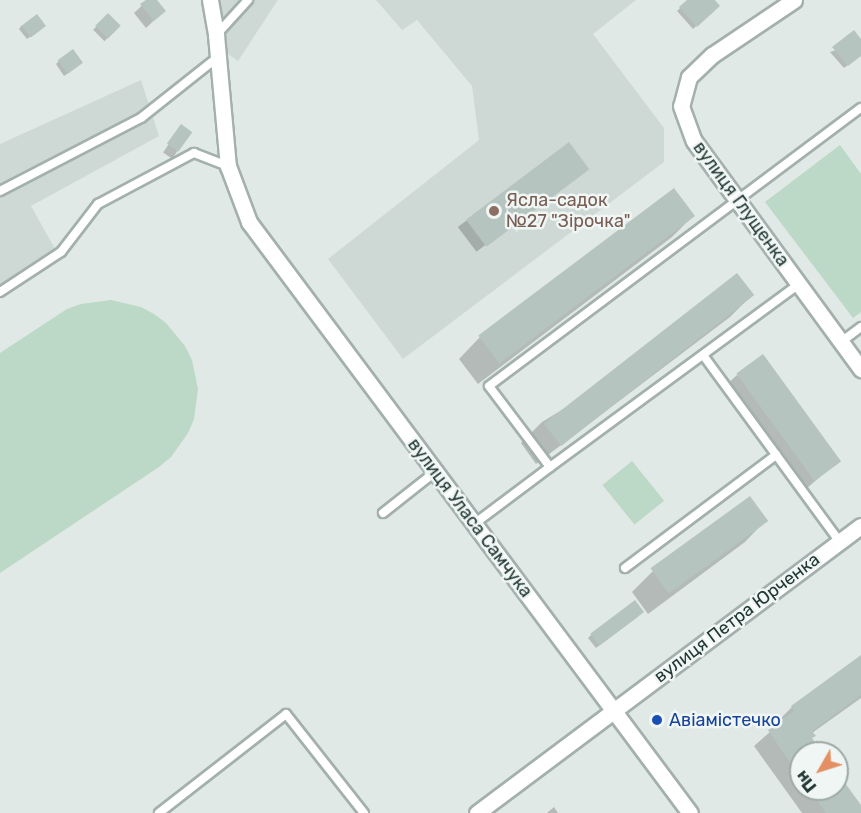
<!DOCTYPE html>
<html>
<head>
<meta charset="utf-8">
<style>
  body { margin:0 }
  #map { position:relative; width:861px; height:813px; overflow:hidden; background:#e0e9e6; font-family:Rubik,sans-serif }
  div>[style] { position:absolute }
  .built>* { inset:0; background:#ced9d5 }
  .green>* { inset:0; background:#bbd9c6; transform-origin:0 0 }
  .shadow>* { inset:0; background:#0003; transform-origin:0 0 }
  .building>* { inset:0; background:#b6c4bf; transform-origin:0 0 }
  .roads { filter:drop-shadow(2px 0 #a3b0ad) drop-shadow(-2px 0 #a3b0ad) drop-shadow(0 2px #a3b0ad) drop-shadow(0 -2px #a3b0ad) }
  .service>* { height:8px; margin:-4px; padding:0 4px; transform-origin:4px; border-radius:4px; background:#fff }
  .minor>* { height:15px; margin:-7.5px; padding:0 7.5px; transform-origin:7.5px; border-radius:7.5px; background:#fff }
  .dots>* { width:16px; height:16px; translate:-50% -50%; box-sizing:border-box; border:3px solid #f0f6f4; border-radius:50% }
  span { translate:-50% -50%; white-space:nowrap; text-align:center; line-height:1.15; -webkit-text-stroke:5px #f0f6f4; paint-order:stroke }
  .education-label { font-size:18px; color:#785e54 }
  .left { translate:0 -50%; text-align:left }
  .street-label { font-size:18px; color:#223834 }
  .transit-label { font-size:18px; color:#164399 }
  .north { position:absolute; left:789px; top:741px; width:60px; height:60px; box-sizing:border-box; background:#f0f6f4; border:2px solid #9eaaa7; border-radius:50%; rotate:231deg; font-size:16px; font-weight:700; line-height:24px; text-align:center; color:#223834 }
  .north::after { content:''; display:block; margin:auto; width:21px; height:27px; background:#e49064; clip-path:polygon(50% 0,100% 100%,50% 72%,0 100%) }
</style>
</head>
<body>
<div id="map">
  <div class="built">
    <i style="clip-path:polygon(219px 0,278px 0,238px 61px,225px 52px)"></i>
    <i style="clip-path:polygon(376px 0,636px 0,593px 34px,664px 128px,664px 162px,403px 359px,328px 259px,479px 140px,472px 86px,417px 20px,402px 30px)"></i>
    <i style="clip-path:polygon(141px 80px,159px 136px,31px 206px,59px 256px,0 295px,0 144px)"></i>
  </div>
  <div class="green">
    <i style="clip-path:polygon(840px 145px,861px 174px,861px 312px,853px 318px,765px 202px)"></i>
    <i style="clip-path:polygon(111px 300px,141px 307px,154px 314px,166px 323px,185px 346px,192px 360px,198px 389px,194px 419px,188px 433px,171px 457px,159px 467px,0 573px,0 353px,67px 309px,81px 304px)"></i>
    <i style="left:632px;top:461px;width:51px;height:38px;rotate:51deg"></i>
  </div>
  <div class="shadow">
    <i style="clip-path:polygon(148px 0,155px 0,164px 11px,146px 28px,134px 13px)"></i>
    <i style="clip-path:polygon(689px 0,713px 0,718px 6px,693px 29px,677px 11px)"></i>
    <i style="left:108px;top:15px;width:16px;height:21px;rotate:45deg"></i>
    <i style="clip-path:polygon(22px 25px,40px 29px,27px 39px,19px 29px)"></i>
    <i style="clip-path:polygon(861px 42px,861px 54px,844px 68px,830px 52px)"></i>
    <i style="clip-path:polygon(59px 61px,78px 66px,64px 76px,56px 64px)"></i>
    <i style="left:181px;top:126px;width:11px;height:32px;rotate:34deg"></i>
    <i style="left:568px;top:144px;width:31px;height:138px;rotate:53deg"></i>
    <i style="clip-path:polygon(693px 216px,672px 237px,478px 384px,459px 359px,480px 337px)"></i>
    <i style="clip-path:polygon(752px 295px,730px 317px,536px 464px,521px 443px,542px 422px)"></i>
    <i style="clip-path:polygon(737px 375px,840px 460px,800px 494px,722px 389px)"></i>
    <i style="clip-path:polygon(766px 520px,745px 542px,648px 614px,632px 592px,653px 571px)"></i>
    <i style="clip-path:polygon(639px 616px,596px 648px,588px 638px,591px 635px)"></i>
    <i style="clip-path:polygon(861px 657px,861px 698px,812px 733px,811px 739px,821px 753px,801px 753px,801px 789px,837px 789px,837px 775px,861px 808px,861px 813px,802px 813px,754px 746px,779px 724px,777px 722px,792px 707px)"></i>
    <i style="clip-path:polygon(554px 807px,558px 813px,547px 813px)"></i>
  </div>
  <div class="building">
    <i style="clip-path:polygon(146px 0,157px 0,166px 11px,154px 21px,140px 4px)"></i>
    <i style="clip-path:polygon(687px 0,715px 0,720px 6px,697px 27px,679px 7px)"></i>
    <i style="left:108px;top:13px;width:18px;height:18px;rotate:45deg"></i>
    <i style="left:37px;top:14px;width:15px;height:19px;rotate:53deg"></i>
    <i style="clip-path:polygon(854px 30px,861px 39px,861px 56px,848px 66px,832px 47px)"></i>
    <i style="left:73px;top:49px;width:17px;height:19px;rotate:54deg"></i>
    <i style="left:181px;top:124px;width:14px;height:24px;rotate:36deg"></i>
    <i style="left:569px;top:142px;width:34px;height:129px;rotate:53deg"></i>
    <i style="left:674px;top:188px;width:35px;height:245px;rotate:53deg"></i>
    <i style="left:737px;top:273px;width:28px;height:245px;rotate:52deg"></i>
    <i style="left:763px;top:354px;width:133px;height:33px;rotate:54deg"></i>
    <i style="left:750px;top:496px;width:31px;height:123px;rotate:54deg"></i>
    <i style="left:635px;top:600px;width:15px;height:56px;rotate:53deg"></i>
    <i style="clip-path:polygon(861px 655px,861px 695px,812px 731px,816px 736px,812px 738px,823px 753px,801px 753px,801px 778px,768px 730px,794px 711px,791px 706px)"></i>
    <i style="clip-path:polygon(837px 772px,861px 805px,861px 813px,826px 813px,809px 789px,837px 789px)"></i>
  </div>
  <div class="roads">
    <div class="service">
      <i style="left:217px;top:34px;width:46px;rotate:-47.6deg"></i>
      <i style="left:0;top:191px;width:159px;rotate:-27.4deg"></i>
      <i style="left:141px;top:118px;width:98px;rotate:-38.4deg"></i>
      <i style="left:0;top:292px;width:73px;rotate:-33.3deg"></i>
      <i style="left:61px;top:252px;width:61px;rotate:-52.4deg"></i>
      <i style="left:98px;top:204px;width:109px;rotate:-28deg"></i>
      <i style="left:194px;top:153px;width:36px;rotate:21deg"></i>
      <i style="left:841px;top:342px;width:25px;rotate:-37deg"></i>
      <i style="left:703px;top:355px;width:232px;rotate:53.8deg"></i>
      <i style="left:550px;top:467px;width:309px;rotate:-36.3deg"></i>
      <i style="left:383px;top:513px;width:66px;rotate:-38.3deg"></i>
      <i style="left:474px;top:524px;width:95px;rotate:-36.9deg"></i>
      <i style="left:550px;top:467px;width:101px;rotate:-127deg"></i>
      <i style="left:489px;top:386px;width:464px;rotate:-36.8deg"></i>
      <i style="left:625px;top:568px;width:189px;rotate:-36.8deg"></i>
      <i style="left:159px;top:813px;width:161px;rotate:-37.9deg"></i>
      <i style="left:286px;top:714px;width:126px;rotate:51.8deg"></i>
    </div>
    <div class="minor">
      <i style="left:210px;top:0;width:36px;rotate:80deg"></i>
      <i style="left:216px;top:35px;width:132px;rotate:84.8deg"></i>
      <i style="left:228px;top:166px;width:60px;rotate:69.4deg"></i>
      <i style="left:249px;top:222px;width:737px;rotate:53.27deg"></i>
      <i style="left:794px;top:0;width:99px;rotate:146.1deg"></i>
      <i style="left:712px;top:55px;width:32px;rotate:136deg"></i>
      <i style="left:689px;top:77px;width:30px;rotate:105deg"></i>
      <i style="left:681px;top:106px;width:37px;rotate:70deg"></i>
      <i style="left:694px;top:141px;width:283px;rotate:53.8deg"></i>
      <i style="left:477px;top:813px;width:479px;rotate:-36.8deg"></i>
    </div>
  </div>
  <div class="dots">
    <i style="left:494px;top:211px;background:#8d6e63"></i>
    <i style="left:657px;top:720px;background:#1a4fb4"></i>
  </div>
  <div class="education-label">
    <span class="left" style="left:506px;top:211px">Ясла-садок<br>№27 "Зірочка"</span>
  </div>
  <div class="street-label">
    <span style="left:741px;top:204px;rotate:54deg">вулиця Глущенка</span>
    <span style="left:470px;top:518px;rotate:53deg">вулиця Уласа Самчука</span>
    <span style="left:737px;top:618px;rotate:-37deg">вулиця Петра Юрченка</span>
  </div>
  <div class="transit-label">
    <span class="left" style="left:669px;top:720px">Авіамістечко</span>
  </div>
  <div class="north">Пн</div>
</div>
</body>
</html>
